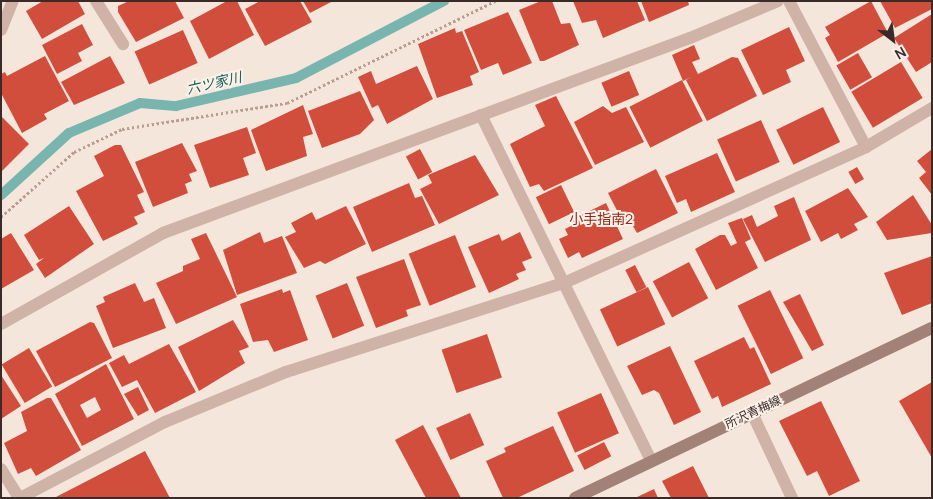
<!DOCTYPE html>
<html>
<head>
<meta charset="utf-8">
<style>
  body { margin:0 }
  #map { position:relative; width:933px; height:499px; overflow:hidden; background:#f5e6dc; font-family:Manrope,"Noto Sans JP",sans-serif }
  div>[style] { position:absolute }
  .stream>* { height:10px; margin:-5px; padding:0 5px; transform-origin:5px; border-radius:5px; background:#78b5af }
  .building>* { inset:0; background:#d14e3d; transform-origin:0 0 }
  .path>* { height:3px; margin-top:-1.5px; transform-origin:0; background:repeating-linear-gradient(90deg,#ba9d90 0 2.5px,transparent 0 5px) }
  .service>* { height:12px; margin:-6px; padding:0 6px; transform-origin:6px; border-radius:6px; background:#ceb3a6 }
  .minor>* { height:12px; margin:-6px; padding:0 6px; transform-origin:6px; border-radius:6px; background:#ceb3a6 }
  .secondary>* { height:12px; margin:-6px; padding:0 6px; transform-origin:6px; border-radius:6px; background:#a28177 }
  span { translate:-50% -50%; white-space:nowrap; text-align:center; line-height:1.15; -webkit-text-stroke:4px #fbf1e9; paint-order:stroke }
  .street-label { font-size:12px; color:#3a2b28 }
  .water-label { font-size:14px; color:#19605b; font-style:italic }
  .neighbourhood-label { font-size:14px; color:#912619 }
  .frame { position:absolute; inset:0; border:2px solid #3a2b28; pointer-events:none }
  .north { position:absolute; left:868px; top:15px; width:50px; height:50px; -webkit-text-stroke:4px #fbf1e9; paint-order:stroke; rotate:150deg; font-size:14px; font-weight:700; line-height:20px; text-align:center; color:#3a2b28 }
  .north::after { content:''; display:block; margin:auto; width:18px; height:22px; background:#3a2b28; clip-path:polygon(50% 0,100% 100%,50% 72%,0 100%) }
</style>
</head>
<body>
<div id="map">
  <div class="stream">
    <i style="left:1px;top:195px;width:92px;rotate:-42.4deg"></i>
    <i style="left:69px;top:133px;width:77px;rotate:-22.9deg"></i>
    <i style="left:140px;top:103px;width:36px;rotate:5deg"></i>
    <i style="left:176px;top:106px;width:123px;rotate:-13.1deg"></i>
    <i style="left:296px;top:78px;width:167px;rotate:-27.5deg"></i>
  </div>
  <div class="building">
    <i style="clip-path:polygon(43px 1px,78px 1px,85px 14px,42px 39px,26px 11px)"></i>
    <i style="clip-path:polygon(129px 1px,175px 1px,184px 18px,136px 42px,118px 12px,118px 6px)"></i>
    <i style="clip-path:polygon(227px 1px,237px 1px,254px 35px,209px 59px,190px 21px)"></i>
    <i style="clip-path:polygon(260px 1px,300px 1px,312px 22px,265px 46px,245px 9px)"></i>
    <i style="clip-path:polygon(303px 1px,333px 1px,310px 13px)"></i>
    <i style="clip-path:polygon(541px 1px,552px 1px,561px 24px,570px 23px,579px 45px,544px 61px,540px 61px,519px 10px)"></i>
    <i style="clip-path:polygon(573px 1px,637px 1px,645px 20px,603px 38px,596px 20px,582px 23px)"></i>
    <i style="clip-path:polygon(641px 1px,688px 1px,689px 5px,649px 22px)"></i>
    <i style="clip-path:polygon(871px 1px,888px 33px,838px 62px,825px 38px,830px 35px,825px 27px)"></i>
    <i style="clip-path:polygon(880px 1px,932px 1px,932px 9px,895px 28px)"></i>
    <i style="clip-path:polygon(508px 12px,532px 63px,503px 75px,498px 63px,481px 70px,464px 30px)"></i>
    <i style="clip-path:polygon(932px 14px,932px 62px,916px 72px,894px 38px)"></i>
    <i style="clip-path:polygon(82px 24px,93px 45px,78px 53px,82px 61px,57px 74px,42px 45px)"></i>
    <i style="clip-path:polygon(789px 27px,805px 61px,786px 70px,791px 82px,763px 95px,741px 50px)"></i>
    <i style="clip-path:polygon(455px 28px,456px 33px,462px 31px,479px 72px,470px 76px,473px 85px,437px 98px,418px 44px)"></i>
    <i style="left:183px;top:30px;width:36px;height:53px;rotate:66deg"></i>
    <i style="clip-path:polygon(694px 45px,700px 59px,692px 62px,698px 74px,732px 57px,738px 58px,757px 96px,707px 121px,686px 80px,691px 77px,683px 81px,672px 55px)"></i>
    <i style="left:858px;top:53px;width:28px;height:25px;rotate:60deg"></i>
    <i style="clip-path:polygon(45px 56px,69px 101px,44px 114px,47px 119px,22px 133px,1px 93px,1px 74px,5px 72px,7px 76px)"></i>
    <i style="clip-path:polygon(110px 56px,125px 83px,74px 105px,61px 82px)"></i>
    <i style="left:901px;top:62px;width:42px;height:58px;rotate:59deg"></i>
    <i style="clip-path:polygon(417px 66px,433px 99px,387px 124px,378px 105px,372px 108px,358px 77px,371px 71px,376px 84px)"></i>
    <i style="left:629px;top:71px;width:26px;height:30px;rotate:67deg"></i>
    <i style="left:682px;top:80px;width:46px;height:59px;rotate:63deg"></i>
    <i style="clip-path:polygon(360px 91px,374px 120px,360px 134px,322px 148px,308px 111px)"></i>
    <i style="clip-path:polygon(556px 96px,593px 168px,544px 191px,539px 184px,530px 187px,510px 144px,545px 126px,535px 105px)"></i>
    <i style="clip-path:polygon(303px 105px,313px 134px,303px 137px,307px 156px,266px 171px,251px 130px)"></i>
    <i style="clip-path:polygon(603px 106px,612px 113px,626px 107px,644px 142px,595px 165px,574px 122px)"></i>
    <i style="left:823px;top:107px;width:39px;height:52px;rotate:64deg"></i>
    <i style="clip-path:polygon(1px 116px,29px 144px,1px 172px)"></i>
    <i style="left:761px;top:120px;width:46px;height:48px;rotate:66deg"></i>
    <i style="clip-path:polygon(247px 127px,256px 153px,243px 158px,249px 175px,210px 188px,194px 145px)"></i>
    <i style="clip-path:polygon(182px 143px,197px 171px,189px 174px,192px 181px,185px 184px,188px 193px,153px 207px,135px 162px)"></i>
    <i style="clip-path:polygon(115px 145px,121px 145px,144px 192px,137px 195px,145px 212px,134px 217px,138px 224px,103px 241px,76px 191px,104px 176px,94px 156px)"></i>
    <i style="left:420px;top:149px;width:26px;height:16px;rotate:62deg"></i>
    <i style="clip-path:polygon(932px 149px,932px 195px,919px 178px,926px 172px,917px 161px)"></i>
    <i style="clip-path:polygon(717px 153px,735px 192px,691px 212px,686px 199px,677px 203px,665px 176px)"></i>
    <i style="clip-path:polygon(475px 155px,499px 195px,439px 224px,420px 189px,432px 183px,428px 175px)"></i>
    <i style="left:857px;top:167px;width:14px;height:10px;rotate:60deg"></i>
    <i style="clip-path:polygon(656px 169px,678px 213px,637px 233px,630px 221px,624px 224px,608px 193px)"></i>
    <i style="clip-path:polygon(409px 183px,415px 198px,422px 196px,435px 225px,372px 252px,353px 207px)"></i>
    <i style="left:561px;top:185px;width:30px;height:28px;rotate:64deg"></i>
    <i style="clip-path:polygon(848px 188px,868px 217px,854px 224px,858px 230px,841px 239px,838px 233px,821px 242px,805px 211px)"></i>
    <i style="clip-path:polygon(913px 195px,932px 225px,932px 233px,887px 240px,876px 222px)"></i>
    <i style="clip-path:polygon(794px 197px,811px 240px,765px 262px,743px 219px,752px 215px,757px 227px,778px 216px,774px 206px)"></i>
    <i style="clip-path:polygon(606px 203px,623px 239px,582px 258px,579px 252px,568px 258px,559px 239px,568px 235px,565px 229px,573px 225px,571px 220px)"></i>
    <i style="clip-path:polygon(69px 206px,94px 244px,45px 278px,36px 264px,44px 258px,39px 260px,24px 235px)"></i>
    <i style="clip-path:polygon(346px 206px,366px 244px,325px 264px,320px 261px,304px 268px,285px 237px,296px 232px,291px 223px,312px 212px,316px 220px)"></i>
    <i style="clip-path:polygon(742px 218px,751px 239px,745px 242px,758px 268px,716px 290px,695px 249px,720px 235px,725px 235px,731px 246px,737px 243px,728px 223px)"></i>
    <i style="clip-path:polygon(260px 232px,264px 243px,282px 236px,297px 273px,237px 295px,223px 250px)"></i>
    <i style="clip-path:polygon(520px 232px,532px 258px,522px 262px,526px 270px,516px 274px,519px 279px,489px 293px,468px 247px,499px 234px,502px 241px)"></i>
    <i style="clip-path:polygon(11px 233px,34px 270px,1px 289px,1px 239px)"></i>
    <i style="clip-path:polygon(206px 233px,237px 297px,176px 324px,156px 283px,183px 271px,183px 266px,212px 254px,200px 259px,191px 239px)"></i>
    <i style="left:455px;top:235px;width:56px;height:50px;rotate:68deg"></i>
    <i style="clip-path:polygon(932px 256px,932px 303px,902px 315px,884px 273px)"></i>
    <i style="clip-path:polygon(404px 259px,421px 305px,406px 310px,408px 316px,376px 328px,356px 277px)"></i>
    <i style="left:689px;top:262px;width:41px;height:41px;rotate:62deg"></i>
    <i style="left:635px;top:265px;width:25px;height:11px;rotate:63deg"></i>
    <i style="clip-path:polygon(135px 283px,144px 302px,154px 298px,166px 328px,113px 348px,96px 306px,105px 302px,103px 297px)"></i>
    <i style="left:347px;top:283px;width:46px;height:34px;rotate:68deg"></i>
    <i style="left:648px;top:287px;width:41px;height:53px;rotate:65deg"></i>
    <i style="clip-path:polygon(282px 289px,283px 293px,290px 290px,308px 340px,274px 352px,268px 340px,253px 342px,240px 304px)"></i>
    <i style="left:770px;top:290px;width:76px;height:36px;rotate:64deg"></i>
    <i style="clip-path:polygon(800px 294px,824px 345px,812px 351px,783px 302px)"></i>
    <i style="clip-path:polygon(233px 320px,249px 347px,239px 351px,245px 363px,199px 391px,178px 347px)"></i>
    <i style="clip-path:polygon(90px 322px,94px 323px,112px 358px,55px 387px,36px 351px)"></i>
    <i style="left:487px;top:334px;width:46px;height:48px;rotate:71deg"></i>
    <i style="clip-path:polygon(744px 337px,750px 349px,754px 347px,771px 384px,722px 407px,718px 396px,712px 399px,694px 361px)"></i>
    <i style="clip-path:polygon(169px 344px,196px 392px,155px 413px,137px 380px,122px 387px,109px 363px,124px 355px,129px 364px)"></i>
    <i style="clip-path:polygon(670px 346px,701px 412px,674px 425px,659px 393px,654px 390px,642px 395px,627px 366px)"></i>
    <i style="left:29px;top:348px;width:45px;height:32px;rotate:59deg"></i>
    <i style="clip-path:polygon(evenodd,106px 364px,134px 419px,82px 446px,55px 394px,106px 364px,95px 397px,101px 410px,87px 418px,80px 405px,95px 397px)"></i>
    <i style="clip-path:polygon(1px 375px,21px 406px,1px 419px)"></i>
    <i style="clip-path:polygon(932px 382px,932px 458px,899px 401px)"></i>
    <i style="clip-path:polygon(138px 387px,149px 410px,138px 416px,124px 394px)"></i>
    <i style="left:601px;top:393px;width:44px;height:48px;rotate:66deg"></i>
    <i style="clip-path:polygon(47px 398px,51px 398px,81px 450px,36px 476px,31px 468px,18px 474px,4px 443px,27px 431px,21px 412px)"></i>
    <i style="clip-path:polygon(821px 401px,860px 481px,829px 496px,817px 471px,807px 476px,779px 421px)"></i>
    <i style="left:470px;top:413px;width:35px;height:37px;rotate:66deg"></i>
    <i style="clip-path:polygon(423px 425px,461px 498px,426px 498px,395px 440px)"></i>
    <i style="clip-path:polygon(553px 426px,574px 471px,517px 498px,503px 498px,486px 461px,506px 452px,504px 448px)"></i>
    <i style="left:604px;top:442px;width:16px;height:30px;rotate:63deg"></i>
    <i style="clip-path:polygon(145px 451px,170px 498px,54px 498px)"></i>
    <i style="clip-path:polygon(693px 466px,709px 498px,671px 498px,662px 481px)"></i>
    <i style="clip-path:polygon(654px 489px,658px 498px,635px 498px)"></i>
  </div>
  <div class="path">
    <i style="left:1px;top:217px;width:98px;rotate:-41.7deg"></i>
    <i style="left:74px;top:152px;width:53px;rotate:-25.6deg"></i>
    <i style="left:122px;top:129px;width:167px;rotate:-9deg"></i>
    <i style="left:287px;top:103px;width:232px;rotate:-26.1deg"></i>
  </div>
  <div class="service">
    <i style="left:96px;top:1px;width:51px;rotate:57.9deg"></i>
  </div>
  <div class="minor">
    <i style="left:789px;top:1px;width:165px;rotate:62.2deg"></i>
    <i style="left:1px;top:30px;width:31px;rotate:-68deg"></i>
    <i style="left:481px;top:115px;width:385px;rotate:63.8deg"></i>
    <i style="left:1px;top:324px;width:186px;rotate:-29.3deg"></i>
    <i style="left:163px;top:233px;width:562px;rotate:-20.31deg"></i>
    <i style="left:690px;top:38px;width:95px;rotate:-22.8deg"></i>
    <i style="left:752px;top:413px;width:94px;rotate:64.8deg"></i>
    <i style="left:1px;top:469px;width:34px;rotate:58deg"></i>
    <i style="left:20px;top:498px;width:164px;rotate:-27.7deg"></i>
    <i style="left:165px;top:422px;width:131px;rotate:-22.5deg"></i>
    <i style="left:286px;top:372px;width:292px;rotate:-17.8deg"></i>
    <i style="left:564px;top:283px;width:331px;rotate:-24.2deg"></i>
    <i style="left:866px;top:147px;width:77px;rotate:-30.6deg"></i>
  </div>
  <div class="secondary">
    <i style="left:575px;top:498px;width:395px;rotate:-25.5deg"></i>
  </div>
  <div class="street-label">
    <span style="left:753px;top:412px;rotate:-25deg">所沢青梅線</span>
  </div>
  <div class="water-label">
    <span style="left:214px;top:83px;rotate:-13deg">六ツ家川</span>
  </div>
  <div class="neighbourhood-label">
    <span style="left:601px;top:219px">小手指南2</span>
  </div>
  <div class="frame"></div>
  <div class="north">N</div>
</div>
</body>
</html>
